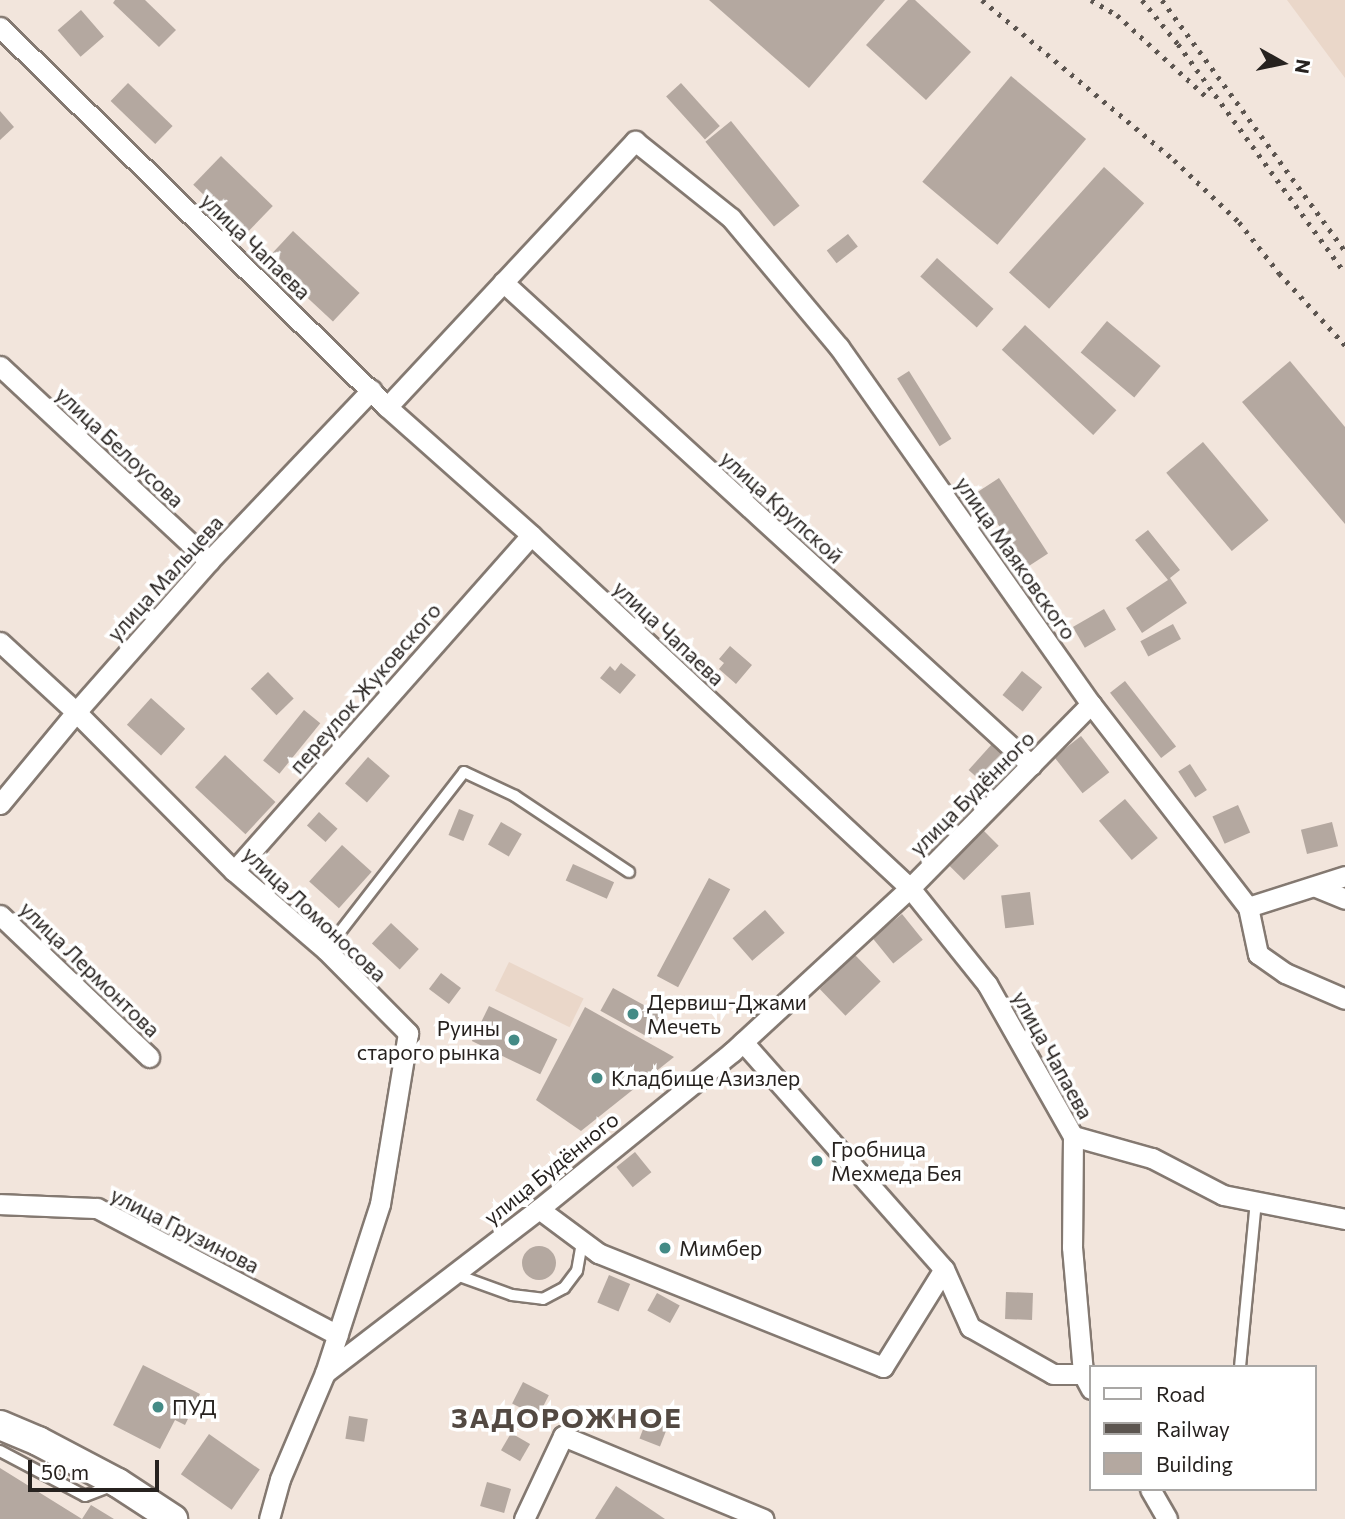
<!DOCTYPE html>
<html>
<head>
<meta charset="utf-8">
<style>
  body { margin:0 }
  #map { position:relative; width:1345px; height:1519px; overflow:hidden; background:#f2e5dc; font-family:Commissioner,sans-serif }
  div>[style] { position:absolute }
  .built>* { inset:0; background:#ead7c9; transform-origin:0 0 }
  .building>* { inset:0; background:#b4a8a0; transform-origin:0 0 }
  .round { border-radius:50% }
  .roads { filter:drop-shadow(2px 0 #847971) drop-shadow(-2px 0 #847971) drop-shadow(0 2px #847971) drop-shadow(0 -2px #847971) }
  .lane>* { height:10px; margin:-5px; padding:0 5px; transform-origin:5px; border-radius:5px; background:#fff }
  .street>* { height:19px; margin:-9.5px; padding:0 9.5px; transform-origin:9.5px; border-radius:9.5px; background:#fff }
  .secondary>* { height:28px; margin:-14px; padding:0 14px; transform-origin:14px; border-radius:14px; background:#fff }
  .rail>* { height:5px; margin-top:-2.5px; transform-origin:0; background:repeating-linear-gradient(90deg,#5c5550 0 3.5px,transparent 0 10.5px) }
  .dots>* { width:19px; height:19px; translate:-50% -50%; box-sizing:border-box; border:4px solid #fff; border-radius:50% }
  span { translate:-50% -50%; white-space:nowrap; text-align:center; line-height:1.15; -webkit-text-stroke:7px #fff; paint-order:stroke }
  .street-label { font-size:21px; color:#27221f }
  .poi-label { font-size:21px; color:#27221f }
  .left { translate:0 -50%; text-align:left }
  .right { translate:-100% -50%; text-align:right }
  .district-label { font-size:28px; color:#534942; font-weight:700; letter-spacing:2px }
  .legend { position:absolute; left:1089px; top:1365px; width:228px; height:126px; box-sizing:border-box; background:#fff; border:2px solid #a9a7a5; margin:0; padding:9px 12px; list-style:none; font-size:21px; color:#27221f }
  .legend li { display:flex; align-items:center; gap:14px; height:35px }
  .legend b { width:35px; border:2px solid #a9a7a5 }
  .north { position:absolute; left:1247px; top:28px; width:70px; height:70px; -webkit-text-stroke:5px #fff; paint-order:stroke; rotate:99deg; font-size:19px; font-weight:700; line-height:28px; text-align:center; color:#27221f }
  .north::after { content:''; display:block; margin:auto; width:24px; height:32px; background:#27221f; clip-path:polygon(50% 0,100% 100%,50% 72%,0 100%) }
  .scale { position:absolute; left:28px; top:1460px; width:131px; height:32px; box-sizing:border-box; border:4px solid #27221f; border-top:0; padding-left:9px; font-size:21px; line-height:24px; white-space:nowrap; color:#27221f; -webkit-text-stroke:5px #fff; paint-order:stroke }
</style>
</head>
<body>
<div id="map">
  <div class="built">
    <i style="clip-path:polygon(1287px 0,1345px 0,1345px 78px)"></i>
    <i style="left:509px;top:962px;width:83px;height:32px;rotate:26deg"></i>
  </div>
  <div class="building">
    <i style="clip-path:polygon(115px 0,145px 0,176px 30px,159px 47px,113px 3px)"></i>
    <i style="clip-path:polygon(709px 0,885px 0,809px 88px)"></i>
    <i style="clip-path:polygon(908px 0,915px 0,971px 52px,926px 100px,866px 45px)"></i>
    <i style="left:81px;top:10px;width:35px;height:31px;rotate:49deg"></i>
    <i style="left:1011px;top:76px;width:98px;height:138px;rotate:40deg"></i>
    <i style="left:128px;top:83px;width:62px;height:25px;rotate:44deg"></i>
    <i style="left:681px;top:83px;width:58px;height:20px;rotate:48deg"></i>
    <i style="clip-path:polygon(0 111px,14px 127px,0 140px)"></i>
    <i style="left:731px;top:121px;width:109px;height:33px;rotate:51deg"></i>
    <i style="left:221px;top:156px;width:72px;height:40px;rotate:44deg"></i>
    <i style="left:1104px;top:167px;width:54px;height:142px;rotate:42deg"></i>
    <i style="left:293px;top:231px;width:91px;height:39px;rotate:43deg"></i>
    <i style="left:848px;top:234px;width:16px;height:27px;rotate:52deg"></i>
    <i style="left:937px;top:258px;width:76px;height:25px;rotate:42deg"></i>
    <i style="left:1107px;top:321px;width:70px;height:41px;rotate:40deg"></i>
    <i style="left:1025px;top:325px;width:125px;height:34px;rotate:43deg"></i>
    <i style="clip-path:polygon(1290px 361px,1345px 427px,1345px 524px,1242px 402px)"></i>
    <i style="left:909px;top:371px;width:80px;height:14px;rotate:58deg"></i>
    <i style="left:1203px;top:442px;width:102px;height:48px;rotate:50deg"></i>
    <i style="left:999px;top:478px;width:90px;height:26px;rotate:57deg"></i>
    <i style="clip-path:polygon(1148px 530px,1180px 570px,1170px 578px,1187px 603px,1142px 633px,1126px 608px,1168px 580px,1135px 540px)"></i>
    <i style="left:1104px;top:609px;width:24px;height:36px;rotate:60deg"></i>
    <i style="left:1173px;top:624px;width:17px;height:37px;rotate:62deg"></i>
    <i style="clip-path:polygon(730px 646px,752px 665px,736px 684px,719px 669px,724px 663px,719px 659px)"></i>
    <i style="clip-path:polygon(621px 663px,636px 675px,620px 694px,600px 678px,610px 666px,615px 671px)"></i>
    <i style="left:1022px;top:671px;width:26px;height:31px;rotate:39deg"></i>
    <i style="left:268px;top:672px;width:37px;height:24px;rotate:46deg"></i>
    <i style="left:1125px;top:681px;width:83px;height:19px;rotate:52deg"></i>
    <i style="left:151px;top:698px;width:46px;height:36px;rotate:42deg"></i>
    <i style="left:304px;top:710px;width:21px;height:65px;rotate:39deg"></i>
    <i style="left:1081px;top:736px;width:46px;height:34px;rotate:52deg"></i>
    <i style="left:992px;top:744px;width:15px;height:35px;rotate:42deg"></i>
    <i style="left:225px;top:755px;width:69px;height:44px;rotate:43deg"></i>
    <i style="left:368px;top:757px;width:29px;height:35px;rotate:41deg"></i>
    <i style="left:1190px;top:764px;width:31px;height:14px;rotate:57deg"></i>
    <i style="left:1125px;top:799px;width:51px;height:34px;rotate:50deg"></i>
    <i style="left:1238px;top:805px;width:30px;height:28px;rotate:66deg"></i>
    <i style="left:459px;top:809px;width:16px;height:28px;rotate:22deg"></i>
    <i style="left:319px;top:812px;width:25px;height:18px;rotate:42deg"></i>
    <i style="left:501px;top:822px;width:24px;height:26px;rotate:30deg"></i>
    <i style="left:1332px;top:822px;width:25px;height:32px;rotate:76deg"></i>
    <i style="left:981px;top:828px;width:25px;height:49px;rotate:45deg"></i>
    <i style="left:342px;top:845px;width:40px;height:49px;rotate:42deg"></i>
    <i style="left:573px;top:864px;width:45px;height:18px;rotate:24deg"></i>
    <i style="left:709px;top:878px;width:24px;height:111px;rotate:28deg"></i>
    <i style="left:1030px;top:892px;width:33px;height:29px;rotate:83deg"></i>
    <i style="left:765px;top:910px;width:30px;height:43px;rotate:49deg"></i>
    <i style="left:902px;top:914px;width:33px;height:38px;rotate:51deg"></i>
    <i style="left:391px;top:923px;width:38px;height:28px;rotate:43deg"></i>
    <i style="left:855px;top:955px;width:37px;height:49px;rotate:46deg"></i>
    <i style="left:441px;top:973px;width:25px;height:20px;rotate:37deg"></i>
    <i style="left:613px;top:988px;width:58px;height:26px;rotate:29deg"></i>
    <i style="left:489px;top:1006px;width:76px;height:39px;rotate:26deg"></i>
    <i style="clip-path:polygon(585px 1007px,674px 1057px,581px 1131px,536px 1100px)"></i>
    <i style="left:635px;top:1152px;width:26px;height:24px;rotate:51deg"></i>
    <i class="round" style="left:522px;top:1246px;width:34px;height:34px"></i>
    <i style="left:609px;top:1275px;width:23px;height:30px;rotate:23deg"></i>
    <i style="left:1006px;top:1292px;width:27px;height:27px;rotate:2deg"></i>
    <i style="left:657px;top:1293px;width:26px;height:20px;rotate:29deg"></i>
    <i style="clip-path:polygon(143px 1365px,200px 1394px,185px 1425px,175px 1420px,160px 1449px,113px 1425px)"></i>
    <i style="left:523px;top:1382px;width:29px;height:24px;rotate:27deg"></i>
    <i style="left:602px;top:1406px;width:19px;height:13px;rotate:25deg"></i>
    <i style="left:349px;top:1416px;width:19px;height:23px;rotate:9deg"></i>
    <i style="left:647px;top:1419px;width:22px;height:21px;rotate:21deg"></i>
    <i style="left:511px;top:1433px;width:22px;height:20px;rotate:30deg"></i>
    <i style="left:209px;top:1434px;width:62px;height:49px;rotate:35deg"></i>
    <i style="clip-path:polygon(0 1468px,82px 1519px,91px 1505px,114px 1519px,0 1519px)"></i>
    <i style="left:487px;top:1482px;width:25px;height:25px;rotate:16deg"></i>
    <i style="clip-path:polygon(616px 1486px,665px 1519px,595px 1519px)"></i>
  </div>
  <div class="roads">
    <div class="lane">
      <i style="left:326px;top:950px;width:225px;rotate:-52.2deg"></i>
      <i style="left:464px;top:772px;width:56px;rotate:25.2deg"></i>
      <i style="left:515px;top:796px;width:137px;rotate:33.7deg"></i>
      <i style="left:454px;top:1274px;width:62px;rotate:19.9deg"></i>
      <i style="left:512px;top:1295px;width:31px;rotate:7deg"></i>
      <i style="left:543px;top:1299px;width:24px;rotate:-28deg"></i>
      <i style="left:564px;top:1288px;width:21px;rotate:-53deg"></i>
      <i style="left:577px;top:1271px;width:29px;rotate:-80deg"></i>
      <i style="left:1240px;top:1367px;width:166px;rotate:-84.5deg"></i>
      <i style="left:0;top:1451px;width:96px;rotate:27.9deg"></i>
      <i style="left:85px;top:1496px;width:30px;rotate:-21deg"></i>
    </div>
    <div class="street">
      <i style="left:0;top:27px;width:542px;rotate:44.48deg"></i>
      <i style="left:387px;top:407px;width:193px;rotate:41.6deg"></i>
      <i style="left:531px;top:535px;width:518px;rotate:42.97deg"></i>
      <i style="left:910px;top:888px;width:123px;rotate:51.3deg"></i>
      <i style="left:987px;top:984px;width:175px;rotate:60.5deg"></i>
      <i style="left:1073px;top:1136px;width:111px;rotate:90.5deg"></i>
      <i style="left:1072px;top:1247px;width:127px;rotate:85deg"></i>
      <i style="left:1083px;top:1374px;width:17px;rotate:62deg"></i>
      <i style="left:503px;top:282px;width:716px;rotate:42.45deg"></i>
      <i style="left:0;top:366px;width:286px;rotate:43deg"></i>
      <i style="left:387px;top:407px;width:364px;rotate:-47deg"></i>
      <i style="left:635px;top:141px;width:123px;rotate:38.7deg"></i>
      <i style="left:731px;top:218px;width:168px;rotate:50.1deg"></i>
      <i style="left:839px;top:347px;width:437px;rotate:54.8deg"></i>
      <i style="left:1091px;top:704px;width:257px;rotate:52.3deg"></i>
      <i style="left:1248px;top:907px;width:48px;rotate:78deg"></i>
      <i style="left:1258px;top:954px;width:33px;rotate:35deg"></i>
      <i style="left:1285px;top:973px;width:65px;rotate:23.4deg"></i>
      <i style="left:0;top:642px;width:103px;rotate:42.6deg"></i>
      <i style="left:76px;top:712px;width:224px;rotate:45.2deg"></i>
      <i style="left:234px;top:871px;width:121px;rotate:40.7deg"></i>
      <i style="left:326px;top:950px;width:117px;rotate:45.3deg"></i>
      <i style="left:408px;top:1033px;width:173px;rotate:99.3deg"></i>
      <i style="left:380px;top:1204px;width:178px;rotate:108deg"></i>
      <i style="left:0;top:804px;width:119px;rotate:-50.4deg"></i>
      <i style="left:76px;top:712px;width:201px;rotate:-48.6deg"></i>
      <i style="left:209px;top:561px;width:236px;rotate:-46.5deg"></i>
      <i style="left:234px;top:871px;width:448px;rotate:-48.5deg"></i>
      <i style="left:1316px;top:887px;width:31px;rotate:22deg"></i>
      <i style="left:1248px;top:907px;width:102px;rotate:-17.7deg"></i>
      <i style="left:0;top:915px;width:206px;rotate:43.6deg"></i>
      <i style="left:743px;top:1042px;width:303px;rotate:48.5deg"></i>
      <i style="left:944px;top:1269px;width:64px;rotate:65.9deg"></i>
      <i style="left:970px;top:1327px;width:95px;rotate:29.5deg"></i>
      <i style="left:1053px;top:1374px;width:30px"></i>
      <i style="left:1073px;top:1136px;width:82px;rotate:15.6deg"></i>
      <i style="left:1152px;top:1158px;width:80px;rotate:27.5deg"></i>
      <i style="left:1223px;top:1195px;width:124px;rotate:11.1deg"></i>
      <i style="left:0;top:1204px;width:97px;rotate:2.4deg"></i>
      <i style="left:97px;top:1208px;width:272px;rotate:27.8deg"></i>
      <i style="left:539px;top:1209px;width:74px;rotate:36.7deg"></i>
      <i style="left:598px;top:1253px;width:307px;rotate:21.8deg"></i>
      <i style="left:883px;top:1367px;width:115px;rotate:-58.1deg"></i>
      <i style="left:1150px;top:1489px;width:34px;rotate:60deg"></i>
      <i style="left:269px;top:1519px;width:41px;rotate:-74.6deg"></i>
      <i style="left:280px;top:1479px;width:115px;rotate:-67deg"></i>
      <i style="left:325px;top:1373px;width:270px;rotate:-37.5deg"></i>
      <i style="left:539px;top:1209px;width:249px;rotate:-39.1deg"></i>
      <i style="left:732px;top:1052px;width:242px;rotate:-42.7deg"></i>
      <i style="left:910px;top:888px;width:258px;rotate:-45.5deg"></i>
      <i style="left:524px;top:1519px;width:92px;rotate:-64.8deg"></i>
      <i style="left:563px;top:1436px;width:217px;rotate:22.5deg"></i>
    </div>
    <div class="secondary">
      <i style="left:0;top:1425px;width:41px;rotate:22.8deg"></i>
      <i style="left:38px;top:1441px;width:90px;rotate:27.7deg"></i>
      <i style="left:118px;top:1483px;width:66px;rotate:33.2deg"></i>
    </div>
  </div>
  <div class="rail">
    <i style="left:982px;top:0;width:250px;rotate:39.8deg"></i>
    <i style="left:1174px;top:160px;width:90px;rotate:43.6deg"></i>
    <i style="left:1239px;top:222px;width:65px;rotate:51.9deg"></i>
    <i style="left:1279px;top:273px;width:98px;rotate:47.5deg"></i>
    <i style="left:1091px;top:0;width:30px;rotate:30deg"></i>
    <i style="left:1117px;top:15px;width:125px;rotate:42.4deg"></i>
    <i style="left:1142px;top:0;width:57px;rotate:50.7deg"></i>
    <i style="left:1178px;top:44px;width:283px;rotate:53.9deg"></i>
    <i style="left:1162px;top:0;width:311px;rotate:53.9deg"></i>
  </div>
  <div class="dots">
    <i style="left:633px;top:1014px;background:#448b86"></i>
    <i style="left:514px;top:1040px;background:#448b86"></i>
    <i style="left:597px;top:1078px;background:#448b86"></i>
    <i style="left:817px;top:1161px;background:#448b86"></i>
    <i style="left:665px;top:1248px;background:#448b86"></i>
    <i style="left:158px;top:1407px;background:#448b86"></i>
  </div>
  <div class="street-label">
    <span style="left:256px;top:246px;rotate:44deg">улица Чапаева</span>
    <span style="left:120px;top:447px;rotate:43deg">улица Белоусова</span>
    <span style="left:782px;top:507px;rotate:42deg">улица Крупской</span>
    <span style="left:1016px;top:558px;rotate:55deg">улица Маяковского</span>
    <span style="left:165px;top:578px;rotate:-48deg">улица Мальцева</span>
    <span style="left:669px;top:633px;rotate:43deg">улица Чапаева</span>
    <span style="left:365px;top:688px;rotate:-49deg">переулок Жуковского</span>
    <span style="left:972px;top:793px;rotate:-45deg">улица Будённого</span>
    <span style="left:315px;top:914px;rotate:43deg">улица Ломоносова</span>
    <span style="left:90px;top:969px;rotate:44deg">улица Лермонтова</span>
    <span style="left:1053px;top:1055px;rotate:61deg">улица Чапаева</span>
    <span style="left:551px;top:1168px;rotate:-39deg">улица Будённого</span>
    <span style="left:185px;top:1230px;rotate:27deg">улица Грузинова</span>
  </div>
  <div class="poi-label">
    <span class="left" style="left:647px;top:1014px">Дервиш-Джами<br>Мечеть</span>
    <span class="right" style="left:500px;top:1040px">Руины<br>старого рынка</span>
    <span class="left" style="left:611px;top:1078px">Кладбище Азизлер</span>
    <span class="left" style="left:831px;top:1161px">Гробница<br>Мехмеда Бея</span>
    <span class="left" style="left:679px;top:1248px">Мимбер</span>
    <span class="left" style="left:172px;top:1407px">ПУД</span>
  </div>
  <div class="district-label">
    <span style="left:567px;top:1417px">ЗАДОРОЖНОЕ</span>
  </div>
  <ul class="legend">
  <li><b style="height:9px;background:#fff"></b>Road</li>
  <li><b style="height:9px;background:#5c5550"></b>Railway</li>
  <li><b style="height:19px;background:#b4a8a0"></b>Building</li>
  </ul>
  <div class="north">N</div>
  <div class="scale">50 m</div>
</div>
</body>
</html>
